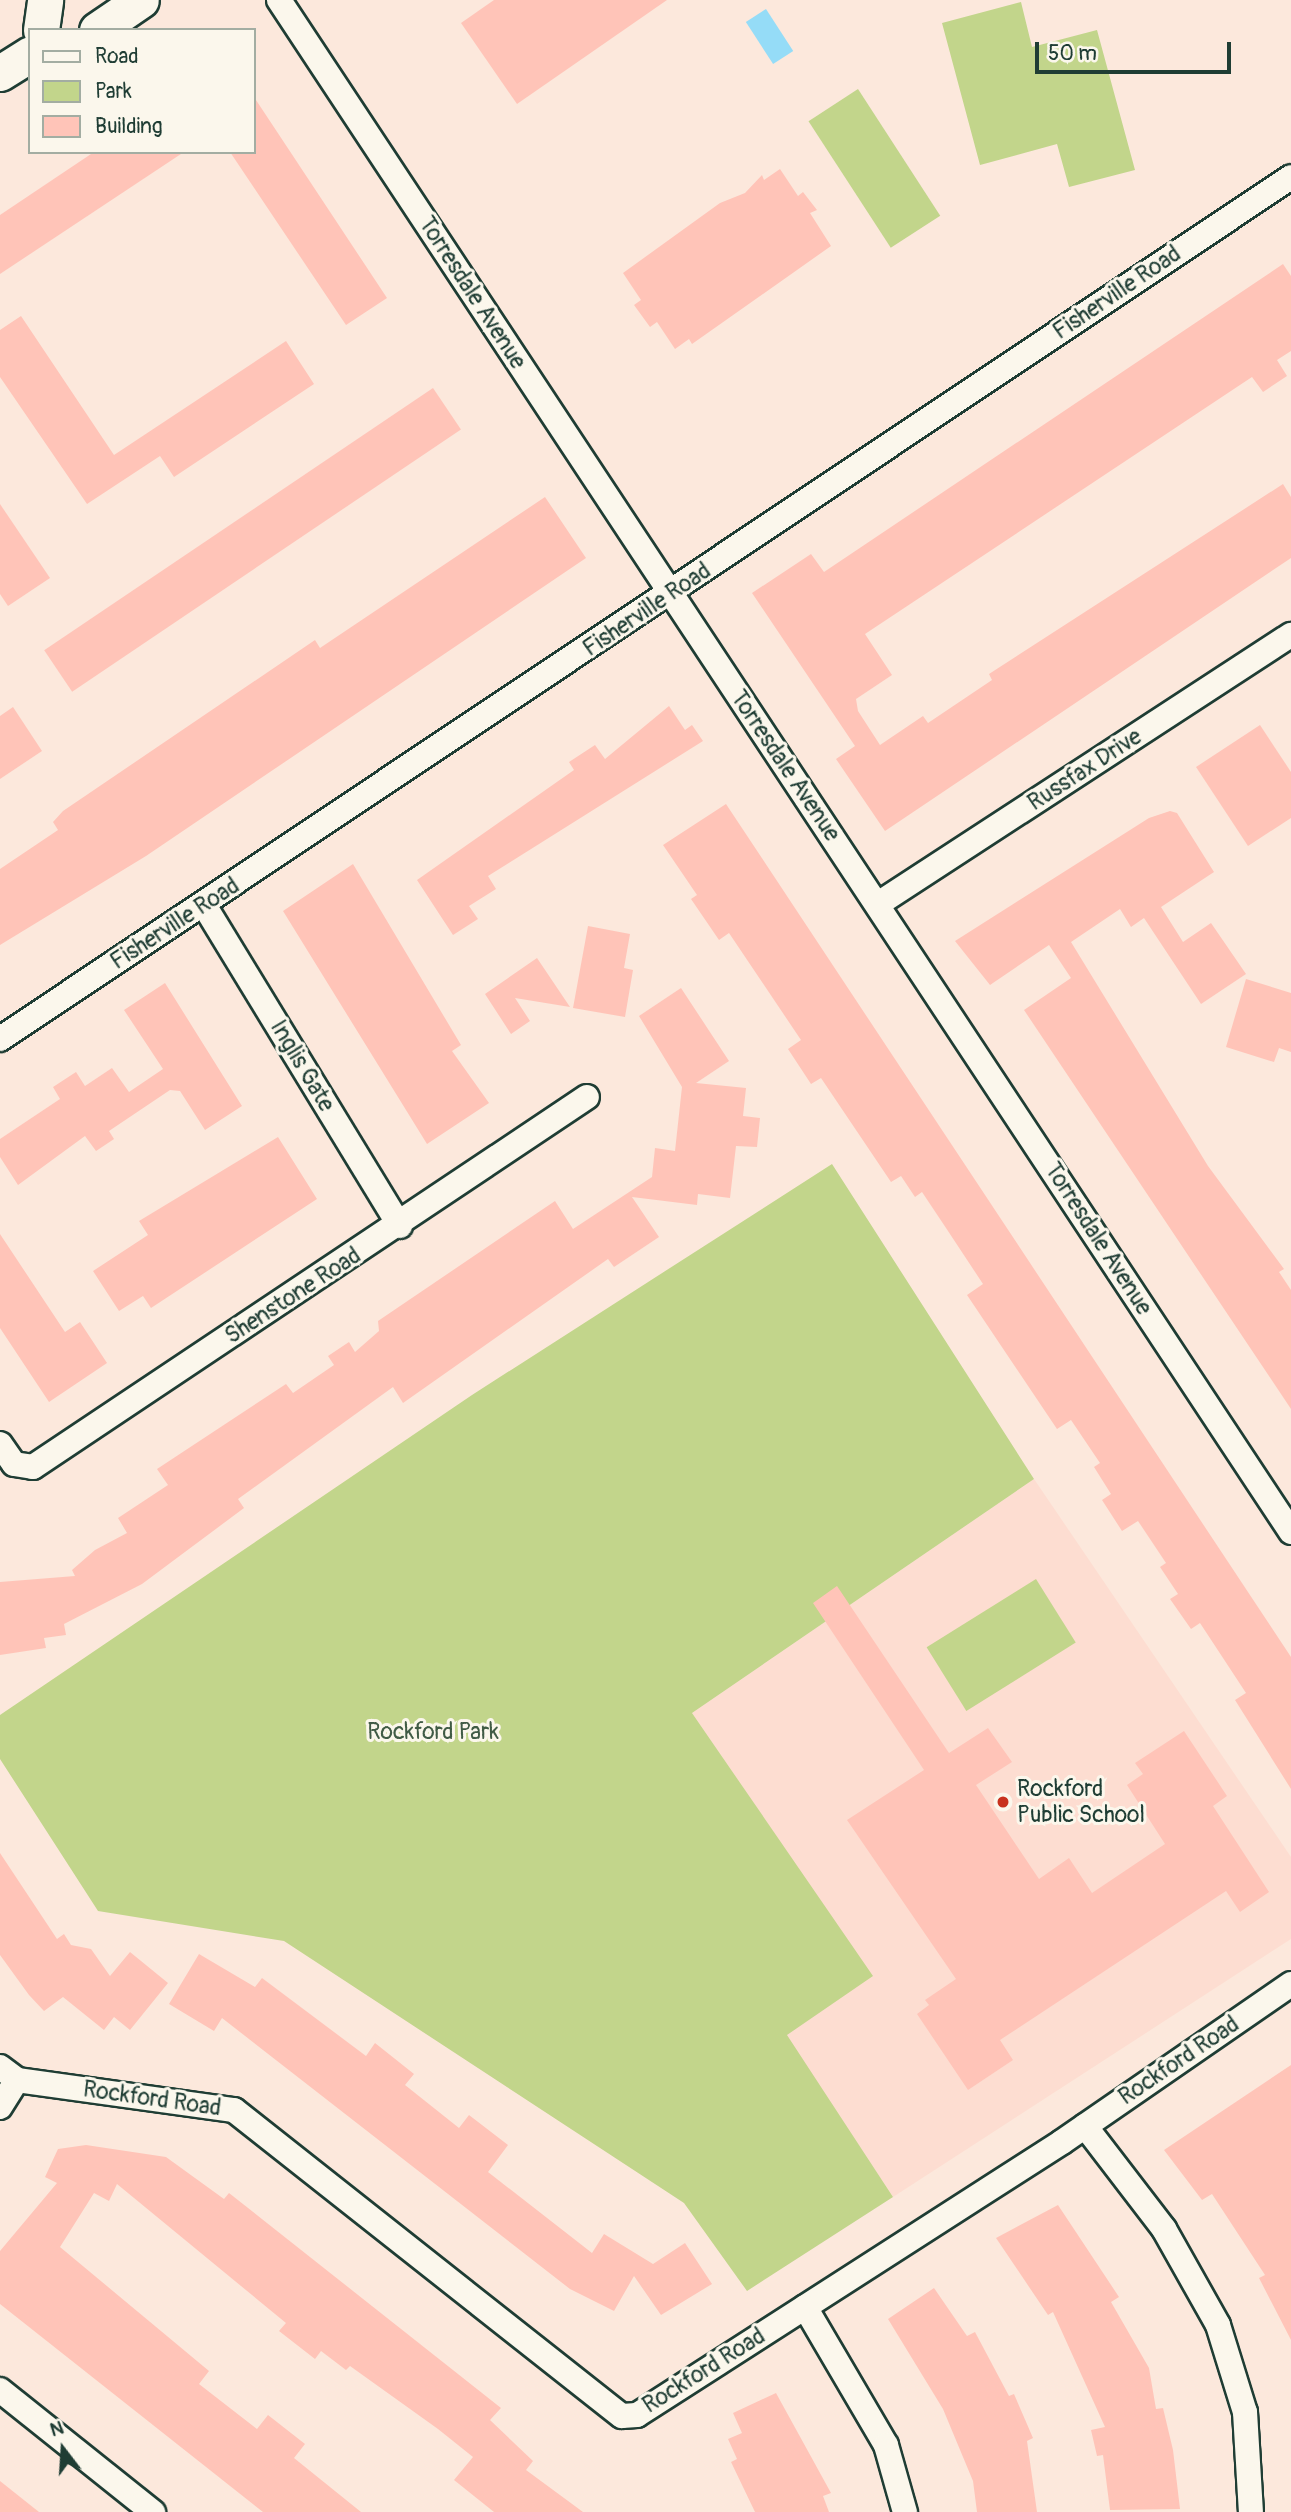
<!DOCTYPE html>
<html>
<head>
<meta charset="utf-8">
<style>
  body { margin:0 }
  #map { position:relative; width:1291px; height:2512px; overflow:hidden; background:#fce8dc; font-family:Pangolin,sans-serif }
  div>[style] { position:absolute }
  .built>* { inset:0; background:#fdddd1 }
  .green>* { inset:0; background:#c2d58b; transform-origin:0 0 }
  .water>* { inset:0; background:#95dcf7; transform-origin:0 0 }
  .building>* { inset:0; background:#ffc4b8; transform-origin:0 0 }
  .roads { filter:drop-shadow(2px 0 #1f3d34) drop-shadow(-2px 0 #1f3d34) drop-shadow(0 2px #1f3d34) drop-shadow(0 -2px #1f3d34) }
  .minor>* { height:24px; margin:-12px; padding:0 12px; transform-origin:12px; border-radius:12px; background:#fbf7ec }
  .secondary>* { height:35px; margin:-17.5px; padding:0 17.5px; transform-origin:17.5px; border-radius:17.5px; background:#fbf7ec }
  .dots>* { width:19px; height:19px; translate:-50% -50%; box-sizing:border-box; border:4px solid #fbf7ec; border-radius:50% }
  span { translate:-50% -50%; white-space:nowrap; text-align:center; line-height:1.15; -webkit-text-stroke:6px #fbf7ec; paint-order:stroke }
  .street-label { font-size:23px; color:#1f3d34 }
  .park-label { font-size:23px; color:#405b45 }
  .poi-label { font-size:23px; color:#1f3d34 }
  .left { translate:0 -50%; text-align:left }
  .legend { position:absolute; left:28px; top:28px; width:228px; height:126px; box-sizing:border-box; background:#fbf7ec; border:2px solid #a3ada2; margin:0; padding:9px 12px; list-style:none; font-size:21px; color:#1f3d34 }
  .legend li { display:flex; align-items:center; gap:14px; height:35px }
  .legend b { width:35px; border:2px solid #a3ada2 }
  .north { position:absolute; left:28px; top:2414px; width:70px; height:70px; -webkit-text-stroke:5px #fbf7ec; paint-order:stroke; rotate:343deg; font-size:19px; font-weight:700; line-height:28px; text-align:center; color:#1f3d34 }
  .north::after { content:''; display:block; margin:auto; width:24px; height:32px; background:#1f3d34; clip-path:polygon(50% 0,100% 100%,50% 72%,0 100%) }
  .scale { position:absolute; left:1035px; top:42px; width:196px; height:32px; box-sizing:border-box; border:4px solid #1f3d34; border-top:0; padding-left:9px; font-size:21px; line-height:24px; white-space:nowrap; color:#1f3d34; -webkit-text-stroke:5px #fbf7ec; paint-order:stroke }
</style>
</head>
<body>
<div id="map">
  <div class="built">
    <i style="clip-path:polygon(1034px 1479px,1291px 1857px,1291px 1939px,893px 2197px,786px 2035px,872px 1976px,692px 1713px)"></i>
  </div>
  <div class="green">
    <i style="clip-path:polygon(1021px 2px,1032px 47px,1097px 30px,1135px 170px,1069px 187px,1057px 144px,980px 165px,942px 23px)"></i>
    <i style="left:858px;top:89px;width:151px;height:59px;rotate:57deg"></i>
    <i style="clip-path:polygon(832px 1164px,1034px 1479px,692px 1713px,873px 1976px,787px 2035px,893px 2197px,747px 2291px,684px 2203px,284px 1941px,98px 1911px,0 1759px,0 1715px,472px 1395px)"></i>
    <i style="left:1036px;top:1579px;width:75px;height:129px;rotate:58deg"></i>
  </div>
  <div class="water">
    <i style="left:766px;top:9px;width:50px;height:24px;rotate:57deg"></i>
  </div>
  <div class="building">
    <i style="clip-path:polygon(494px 0,667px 0,517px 104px,461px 23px)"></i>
    <i style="clip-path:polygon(254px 97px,387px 298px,346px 325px,230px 152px,254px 152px)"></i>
    <i style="clip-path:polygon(94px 152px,184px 152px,0 274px,0 215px)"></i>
    <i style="clip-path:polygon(780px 169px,798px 196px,803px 192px,817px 210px,810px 213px,831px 246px,692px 344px,689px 339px,675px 349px,657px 322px,650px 327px,634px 305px,641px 300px,623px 273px,720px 203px,745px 193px,762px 175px,764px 180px)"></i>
    <i style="clip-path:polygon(1283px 264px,1291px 276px,1291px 351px,1277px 360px,1287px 376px,1263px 392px,1252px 377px,865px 634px,892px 675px,856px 699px,858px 711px,880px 745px,923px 716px,928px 723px,992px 680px,989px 674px,1283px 484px,1291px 497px,1291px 558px,885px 831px,836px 759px,855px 746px,752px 593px,811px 554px,824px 572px)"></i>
    <i style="clip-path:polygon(21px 316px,114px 455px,286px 341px,314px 384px,174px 477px,160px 456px,87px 504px,0 377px,0 330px)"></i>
    <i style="left:433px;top:388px;width:50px;height:469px;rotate:56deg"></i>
    <i style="clip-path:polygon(545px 497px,586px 558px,146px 856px,0 945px,0 869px,58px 830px,53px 822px,63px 811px,315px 640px,320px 648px)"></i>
    <i style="clip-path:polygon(0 504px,50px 578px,8px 606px,0 594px)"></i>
    <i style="clip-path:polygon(669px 706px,685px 730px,692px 725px,703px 741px,488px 876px,496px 889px,469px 906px,478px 919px,453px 935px,417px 880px,574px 770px,569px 762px,595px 745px,605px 759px)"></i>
    <i style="clip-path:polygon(13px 707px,42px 751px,0 779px,0 716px)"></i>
    <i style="clip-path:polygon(1260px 725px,1291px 772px,1291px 818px,1248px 846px,1196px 767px)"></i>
    <i style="clip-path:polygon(726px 804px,1291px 1657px,1291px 1789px,1235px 1700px,1246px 1693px,1200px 1623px,1191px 1629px,1170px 1599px,1178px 1594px,1160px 1567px,1166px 1563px,1138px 1521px,1122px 1531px,1102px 1500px,1111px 1494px,1094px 1467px,1100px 1463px,1071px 1420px,1057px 1429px,967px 1295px,983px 1284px,948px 1231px,922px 1192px,915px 1197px,901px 1176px,891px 1182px,821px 1078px,811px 1084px,788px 1049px,801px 1040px,729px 933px,719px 940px,691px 899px,697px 895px,663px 845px)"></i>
    <i style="clip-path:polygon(1170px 811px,1177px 813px,1214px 872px,1161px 907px,1183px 942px,1211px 923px,1246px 974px,1201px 1004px,1144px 918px,1131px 927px,1120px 909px,1071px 942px,1208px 1166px,1284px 1269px,1279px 1272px,1291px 1290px,1291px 1409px,1024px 1010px,1071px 978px,1049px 945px,990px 985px,955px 941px,1149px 818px)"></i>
    <i style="clip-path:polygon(353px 864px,461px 1045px,452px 1051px,489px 1103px,427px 1144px,283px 911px)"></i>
    <i style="clip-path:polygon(588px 926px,630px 934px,624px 968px,633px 970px,625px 1017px,573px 1008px)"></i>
    <i style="clip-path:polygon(537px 958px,570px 1007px,515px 998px,530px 1021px,511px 1034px,485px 994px)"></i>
    <i style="clip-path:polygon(1246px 979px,1291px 993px,1291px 1052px,1279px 1048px,1274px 1062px,1226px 1047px)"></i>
    <i style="clip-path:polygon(165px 983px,242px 1106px,205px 1130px,180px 1091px,170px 1090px,109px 1131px,114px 1139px,96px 1151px,85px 1136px,18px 1185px,0 1157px,0 1139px,60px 1099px,53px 1087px,76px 1072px,85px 1086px,112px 1068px,129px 1092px,163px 1069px,124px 1010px)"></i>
    <i style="clip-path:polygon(681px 988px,729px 1061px,696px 1083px,746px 1088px,743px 1116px,760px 1118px,757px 1147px,736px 1146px,730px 1198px,698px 1194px,697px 1205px,632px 1197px,659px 1237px,614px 1267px,608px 1259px,403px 1403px,393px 1387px,238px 1499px,244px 1508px,142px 1584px,64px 1624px,66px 1635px,44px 1638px,46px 1648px,0 1655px,0 1582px,75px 1576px,72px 1570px,95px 1550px,127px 1533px,118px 1518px,168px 1485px,157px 1469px,286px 1384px,293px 1393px,334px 1365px,328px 1356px,349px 1342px,355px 1352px,379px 1331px,378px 1321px,555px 1201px,573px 1229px,652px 1177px,655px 1148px,675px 1151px,682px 1087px,639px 1016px)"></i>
    <i style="clip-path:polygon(278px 1137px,317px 1199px,151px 1308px,143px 1296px,119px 1311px,93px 1271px,148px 1235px,139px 1221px)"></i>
    <i style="clip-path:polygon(0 1234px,65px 1332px,80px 1322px,107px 1363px,49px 1402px,0 1328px)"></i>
    <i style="clip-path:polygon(837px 1586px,949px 1753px,988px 1728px,1012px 1762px,976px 1785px,1039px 1879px,1069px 1858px,1092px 1893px,1165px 1844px,1127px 1785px,1143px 1774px,1135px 1763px,1184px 1731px,1227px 1796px,1213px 1806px,1269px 1892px,1240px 1912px,1226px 1891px,1000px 2040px,1013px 2060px,968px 2090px,917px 2014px,929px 2005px,925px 2000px,956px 1979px,847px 1820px,924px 1770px,813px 1603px)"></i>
    <i style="clip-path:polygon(0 1853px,57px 1939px,64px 1934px,71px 1945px,91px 1949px,110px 1976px,130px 1952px,168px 1983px,130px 2030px,114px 2017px,104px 2030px,63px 1997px,44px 2011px,29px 1995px,0 1955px)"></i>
    <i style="clip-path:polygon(199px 1954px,255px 1987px,262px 1978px,366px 2056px,375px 2043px,414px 2074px,405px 2085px,459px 2128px,469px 2115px,508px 2145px,488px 2172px,592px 2253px,604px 2234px,653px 2264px,685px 2243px,712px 2284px,661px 2315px,634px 2276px,614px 2311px,570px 2289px,222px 2018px,214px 2031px,169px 2004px)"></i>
    <i style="clip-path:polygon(1291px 2065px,1291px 2340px,1259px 2278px,1265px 2275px,1212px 2194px,1202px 2200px,1164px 2150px)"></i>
    <i style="clip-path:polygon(86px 2145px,166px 2157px,224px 2199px,229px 2193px,501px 2408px,490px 2420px,533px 2461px,526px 2470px,583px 2512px,494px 2512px,454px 2480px,473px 2457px,438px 2429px,350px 2366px,346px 2370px,321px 2351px,315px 2359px,279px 2331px,286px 2323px,117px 2184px,109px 2201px,94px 2193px,60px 2247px,209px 2371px,199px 2384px,257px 2429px,268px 2415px,305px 2444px,294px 2458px,361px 2512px,263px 2512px,0 2304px,0 2251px,57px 2183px,45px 2177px,58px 2149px)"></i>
    <i style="clip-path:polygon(1058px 2205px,1119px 2297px,1111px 2302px,1149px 2368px,1156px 2409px,1163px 2408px,1173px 2450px,1180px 2509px,1110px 2510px,1103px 2455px,1097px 2456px,1091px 2430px,1105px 2427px,1053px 2312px,1048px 2315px,996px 2238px)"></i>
    <i style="clip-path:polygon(934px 2288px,967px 2336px,975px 2332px,1009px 2396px,1014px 2394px,1033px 2438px,1027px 2441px,1037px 2512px,977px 2512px,973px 2481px,943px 2409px,888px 2319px)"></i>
    <i style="clip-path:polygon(776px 2393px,831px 2493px,823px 2496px,829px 2512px,755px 2512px,731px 2462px,737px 2459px,728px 2439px,742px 2433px,733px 2413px)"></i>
    <i style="clip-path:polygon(0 2481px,39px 2512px,0 2512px)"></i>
  </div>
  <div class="roads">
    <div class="minor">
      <i style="left:279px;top:0;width:1836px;rotate:56.55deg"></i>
      <i style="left:878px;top:904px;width:493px;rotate:-33.1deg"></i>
      <i style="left:204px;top:905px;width:376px;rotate:58.6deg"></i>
      <i style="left:0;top:1039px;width:1552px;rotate:-33.73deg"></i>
      <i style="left:0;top:1444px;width:24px;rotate:55deg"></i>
      <i style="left:14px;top:1464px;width:19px;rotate:9deg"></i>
      <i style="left:33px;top:1467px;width:666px;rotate:-33.74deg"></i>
      <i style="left:0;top:2067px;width:21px;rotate:37deg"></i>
      <i style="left:17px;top:2080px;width:219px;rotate:7.9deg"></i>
      <i style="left:234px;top:2110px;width:494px;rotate:38.3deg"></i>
      <i style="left:622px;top:2416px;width:15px;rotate:-4deg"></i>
      <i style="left:637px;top:2415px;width:505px;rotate:-32.71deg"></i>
      <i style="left:1062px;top:2142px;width:278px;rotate:-34.6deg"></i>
      <i style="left:0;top:2107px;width:32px;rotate:-58deg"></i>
      <i style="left:1085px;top:2126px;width:130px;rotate:52.5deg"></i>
      <i style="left:1164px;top:2229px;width:110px;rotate:60.6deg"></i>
      <i style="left:1218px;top:2325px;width:91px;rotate:72.8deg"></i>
      <i style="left:1245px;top:2412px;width:100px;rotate:86.6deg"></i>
      <i style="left:805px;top:2307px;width:160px;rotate:59.6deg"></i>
      <i style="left:886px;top:2445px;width:70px;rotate:74.2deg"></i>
      <i style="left:0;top:2390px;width:196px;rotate:38.6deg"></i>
    </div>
    <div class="secondary">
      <i style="left:41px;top:30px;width:30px;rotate:-82deg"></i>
      <i style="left:97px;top:30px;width:53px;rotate:-34.3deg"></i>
      <i style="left:0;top:73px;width:36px;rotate:-32deg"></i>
    </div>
  </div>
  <div class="dots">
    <i style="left:1003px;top:1802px;background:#c8321e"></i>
  </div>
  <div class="street-label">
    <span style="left:472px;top:293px;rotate:57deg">Torresdale Avenue</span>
    <span style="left:1117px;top:293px;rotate:-34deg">Fisherville Road</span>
    <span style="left:647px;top:610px;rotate:-34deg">Fisherville Road</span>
    <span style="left:785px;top:766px;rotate:56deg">Torresdale Avenue</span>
    <span style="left:1085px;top:770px;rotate:-33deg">Russfax Drive</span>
    <span style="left:175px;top:924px;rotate:-33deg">Fisherville Road</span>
    <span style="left:302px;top:1066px;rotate:59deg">Inglis Gate</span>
    <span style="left:1098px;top:1239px;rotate:57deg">Torresdale Avenue</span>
    <span style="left:293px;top:1296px;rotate:-33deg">Shenstone Road</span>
    <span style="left:1179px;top:2061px;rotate:-34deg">Rockford Road</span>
    <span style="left:152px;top:2099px;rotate:8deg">Rockford Road</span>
    <span style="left:704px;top:2371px;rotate:-32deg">Rockford Road</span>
  </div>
  <div class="park-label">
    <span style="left:433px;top:1732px">Rockford Park</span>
  </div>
  <div class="poi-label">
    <span class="left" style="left:1017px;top:1802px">Rockford<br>Public School</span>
  </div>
  <ul class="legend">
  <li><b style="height:9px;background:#fbf7ec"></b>Road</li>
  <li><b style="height:19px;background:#c2d58b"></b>Park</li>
  <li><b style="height:19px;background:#ffc4b8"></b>Building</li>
  </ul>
  <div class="north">N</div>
  <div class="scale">50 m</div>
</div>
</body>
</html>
